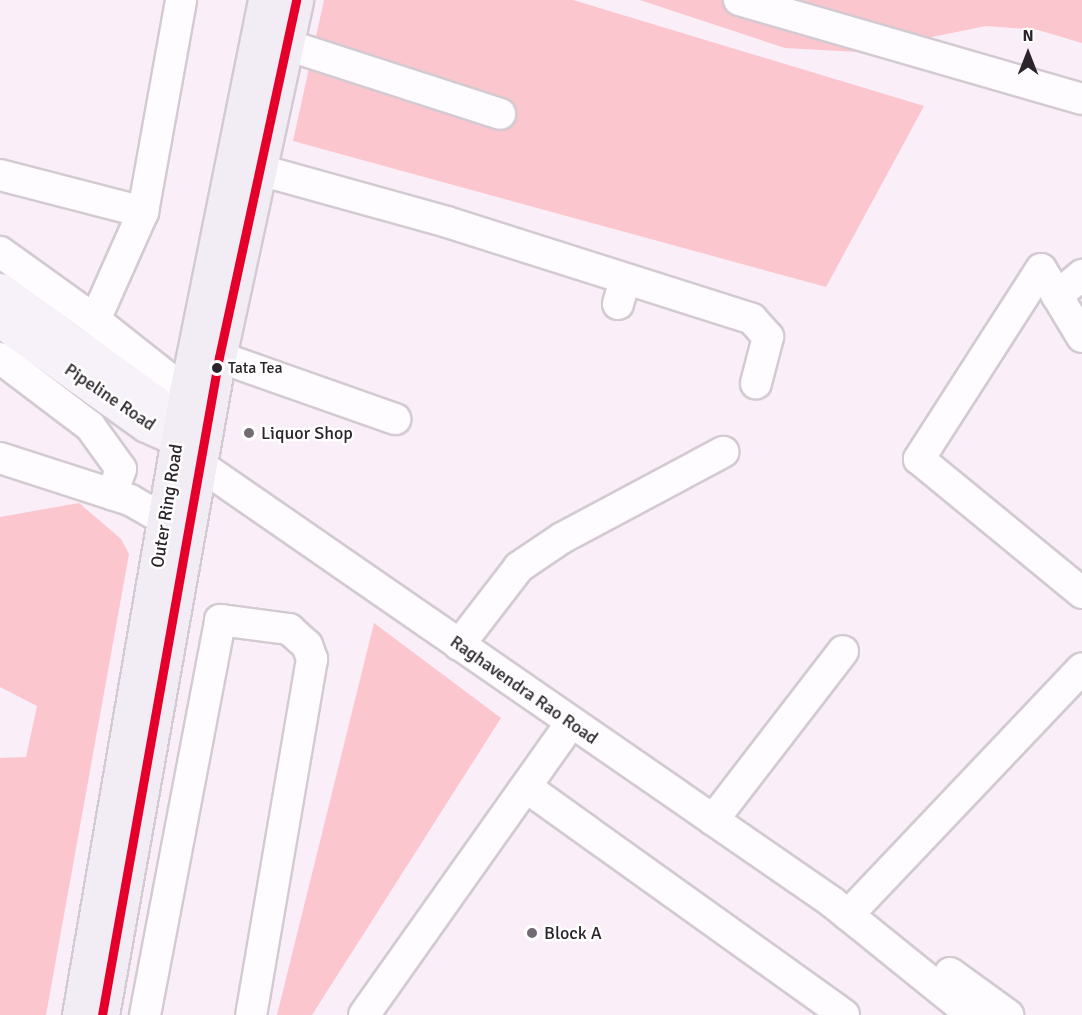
<!DOCTYPE html>
<html>
<head>
<meta charset="utf-8">
<style>
  body { margin:0 }
  #map { position:relative; width:1082px; height:1015px; overflow:hidden; background:#faeef8; font-family:Signika,sans-serif }
  div>[style] { position:absolute }
  .green>* { inset:0; background:#fbc6cd }
  .roads { filter:drop-shadow(2px 0 #d3cad2) drop-shadow(-2px 0 #d3cad2) drop-shadow(0 2px #d3cad2) drop-shadow(0 -2px #d3cad2) }
  .minor>* { height:30px; margin:-15px; padding:0 15px; transform-origin:15px; border-radius:15px; background:#fefcfe }
  .major>* { height:33px; margin:-16.5px; padding:0 16.5px; transform-origin:16.5px; border-radius:16.5px; background:#f7f2f9 }
  .highway>* { height:33px; margin:-16.5px; padding:0 16.5px; transform-origin:16.5px; border-radius:16.5px; background:#f2ecf5 }
  .bus-1>* { height:9px; margin:-4.5px; padding:0 4.5px; transform-origin:4.5px; border-radius:4.5px; background:#e4002b }
  .dots>* { width:16px; height:16px; translate:-50% -50%; box-sizing:border-box; border:3px solid #fff; border-radius:50% }
  span { translate:-50% -50%; white-space:nowrap; text-align:center; line-height:1.15; -webkit-text-stroke:5px #fff; paint-order:stroke }
  .bus-label { font-size:16px; color:#2b242a }
  .left { translate:0 -50%; text-align:left }
  .street-label { font-size:18px; color:#2b242a }
  .poi-label { font-size:18px; color:#2b242a }
  .north { position:absolute; left:998px; top:24px; width:60px; height:60px; -webkit-text-stroke:4px #fff; paint-order:stroke; rotate:0deg; font-size:16px; font-weight:700; line-height:24px; text-align:center; color:#2b242a }
  .north::after { content:''; display:block; margin:auto; width:21px; height:27px; background:#2b242a; clip-path:polygon(50% 0,100% 100%,50% 72%,0 100%) }
</style>
</head>
<body>
<div id="map">
  <div class="green">
    <i style="clip-path:polygon(324px 0,573px 0,924px 106px,826px 287px,293px 141px)"></i>
    <i style="clip-path:polygon(640px 0,1082px 0,1082px 43px,1038px 30px,986px 26px,858px 52px,785px 48px)"></i>
    <i style="clip-path:polygon(79px 503px,121px 539px,129px 554px,46px 1015px,0 1015px,0 758px,26px 757px,37px 706px,0 687px,0 517px)"></i>
    <i style="clip-path:polygon(374px 623px,501px 718px,312px 1015px,277px 1015px)"></i>
  </div>
  <div class="roads">
    <div class="minor">
      <i style="left:739px;top:0;width:357px;rotate:16.1deg"></i>
      <i style="left:287px;top:45px;width:224px;rotate:17.9deg"></i>
      <i style="left:260px;top:170px;width:194px;rotate:15.5deg"></i>
      <i style="left:447px;top:222px;width:320px;rotate:17.6deg"></i>
      <i style="left:752px;top:319px;width:24px;rotate:48deg"></i>
      <i style="left:768px;top:337px;width:48px;rotate:104.6deg"></i>
      <i style="left:0;top:175px;width:148px;rotate:14.5deg"></i>
      <i style="left:0;top:252px;width:117px;rotate:35.6deg"></i>
      <i style="left:95px;top:320px;width:116px;rotate:38.4deg"></i>
      <i style="left:1057px;top:296px;width:33px;rotate:-40deg"></i>
      <i style="left:618px;top:304px;width:25px;rotate:-74deg"></i>
      <i style="left:95px;top:320px;width:118px;rotate:-66deg"></i>
      <i style="left:143px;top:212px;width:215px;rotate:-79.8deg"></i>
      <i style="left:1082px;top:337px;width:79px;rotate:-121.1deg"></i>
      <i style="left:1041px;top:269px;width:226px;rotate:122.7deg"></i>
      <i style="left:919px;top:459px;width:211px;rotate:39.4deg"></i>
      <i style="left:219px;top:357px;width:187px;rotate:19.4deg"></i>
      <i style="left:0;top:358px;width:113px;rotate:37.1deg"></i>
      <i style="left:90px;top:426px;width:53px;rotate:54.2deg"></i>
      <i style="left:121px;top:469px;width:27px;rotate:110deg"></i>
      <i style="left:0;top:458px;width:137px;rotate:17.9deg"></i>
      <i style="left:130px;top:500px;width:40px;rotate:29.7deg"></i>
      <i style="left:200px;top:465px;width:768px;rotate:34.66deg"></i>
      <i style="left:832px;top:902px;width:180px;rotate:38.9deg"></i>
      <i style="left:459px;top:645px;width:98px;rotate:-52.4deg"></i>
      <i style="left:519px;top:567px;width:52px;rotate:-34deg"></i>
      <i style="left:562px;top:538px;width:183px;rotate:-28.1deg"></i>
      <i style="left:526px;top:787px;width:391px;rotate:35.6deg"></i>
      <i style="left:713px;top:820px;width:213px;rotate:-52.4deg"></i>
      <i style="left:848px;top:915px;width:340px;rotate:-46.5deg"></i>
      <i style="left:950px;top:973px;width:72px;rotate:35.9deg"></i>
      <i style="left:145px;top:1015px;width:402px;rotate:-79.2deg"></i>
      <i style="left:220px;top:620px;width:70px;rotate:7.4deg"></i>
      <i style="left:289px;top:629px;width:24px;rotate:42deg"></i>
      <i style="left:307px;top:645px;width:15px;rotate:70deg"></i>
      <i style="left:312px;top:659px;width:361px;rotate:99.7deg"></i>
      <i style="left:364px;top:1015px;width:358px;rotate:-54.7deg"></i>
    </div>
    <div class="major">
      <i style="left:0;top:290px;width:191px;rotate:35.9deg"></i>
      <i style="left:155px;top:402px;width:44px;rotate:58.1deg"></i>
      <i style="left:0;top:320px;width:180px;rotate:35.7deg"></i>
      <i style="left:146px;top:425px;width:35px;rotate:24deg"></i>
    </div>
    <div class="highway">
      <i style="left:79px;top:1015px;width:632px;rotate:-80.25deg"></i>
      <i style="left:186px;top:392px;width:400px;rotate:-78.6deg"></i>
      <i style="left:102px;top:1015px;width:668px;rotate:-79.92deg"></i>
      <i style="left:219px;top:357px;width:365px;rotate:-77.8deg"></i>
    </div>
  </div>
  <div class="bus-1">
    <i style="left:102px;top:1015px;width:668px;rotate:-79.92deg"></i>
    <i style="left:219px;top:357px;width:365px;rotate:-77.8deg"></i>
  </div>
  <div class="dots">
    <i style="left:217px;top:368px;background:#2b242a"></i>
    <i style="left:249px;top:433px;background:#736b72"></i>
    <i style="left:532px;top:933px;background:#736b72"></i>
  </div>
  <div class="bus-label">
    <span class="left" style="left:228px;top:368px">Tata Tea</span>
  </div>
  <div class="street-label">
    <span style="left:110px;top:397px;rotate:34deg">Pipeline Road</span>
    <span style="left:167px;top:506px;rotate:-81deg">Outer Ring Road</span>
    <span style="left:524px;top:690px;rotate:35deg">Raghavendra Rao Road</span>
  </div>
  <div class="poi-label">
    <span class="left" style="left:261px;top:433px">Liquor Shop</span>
    <span class="left" style="left:544px;top:933px">Block A</span>
  </div>
  <div class="north">N</div>
</div>
</body>
</html>
